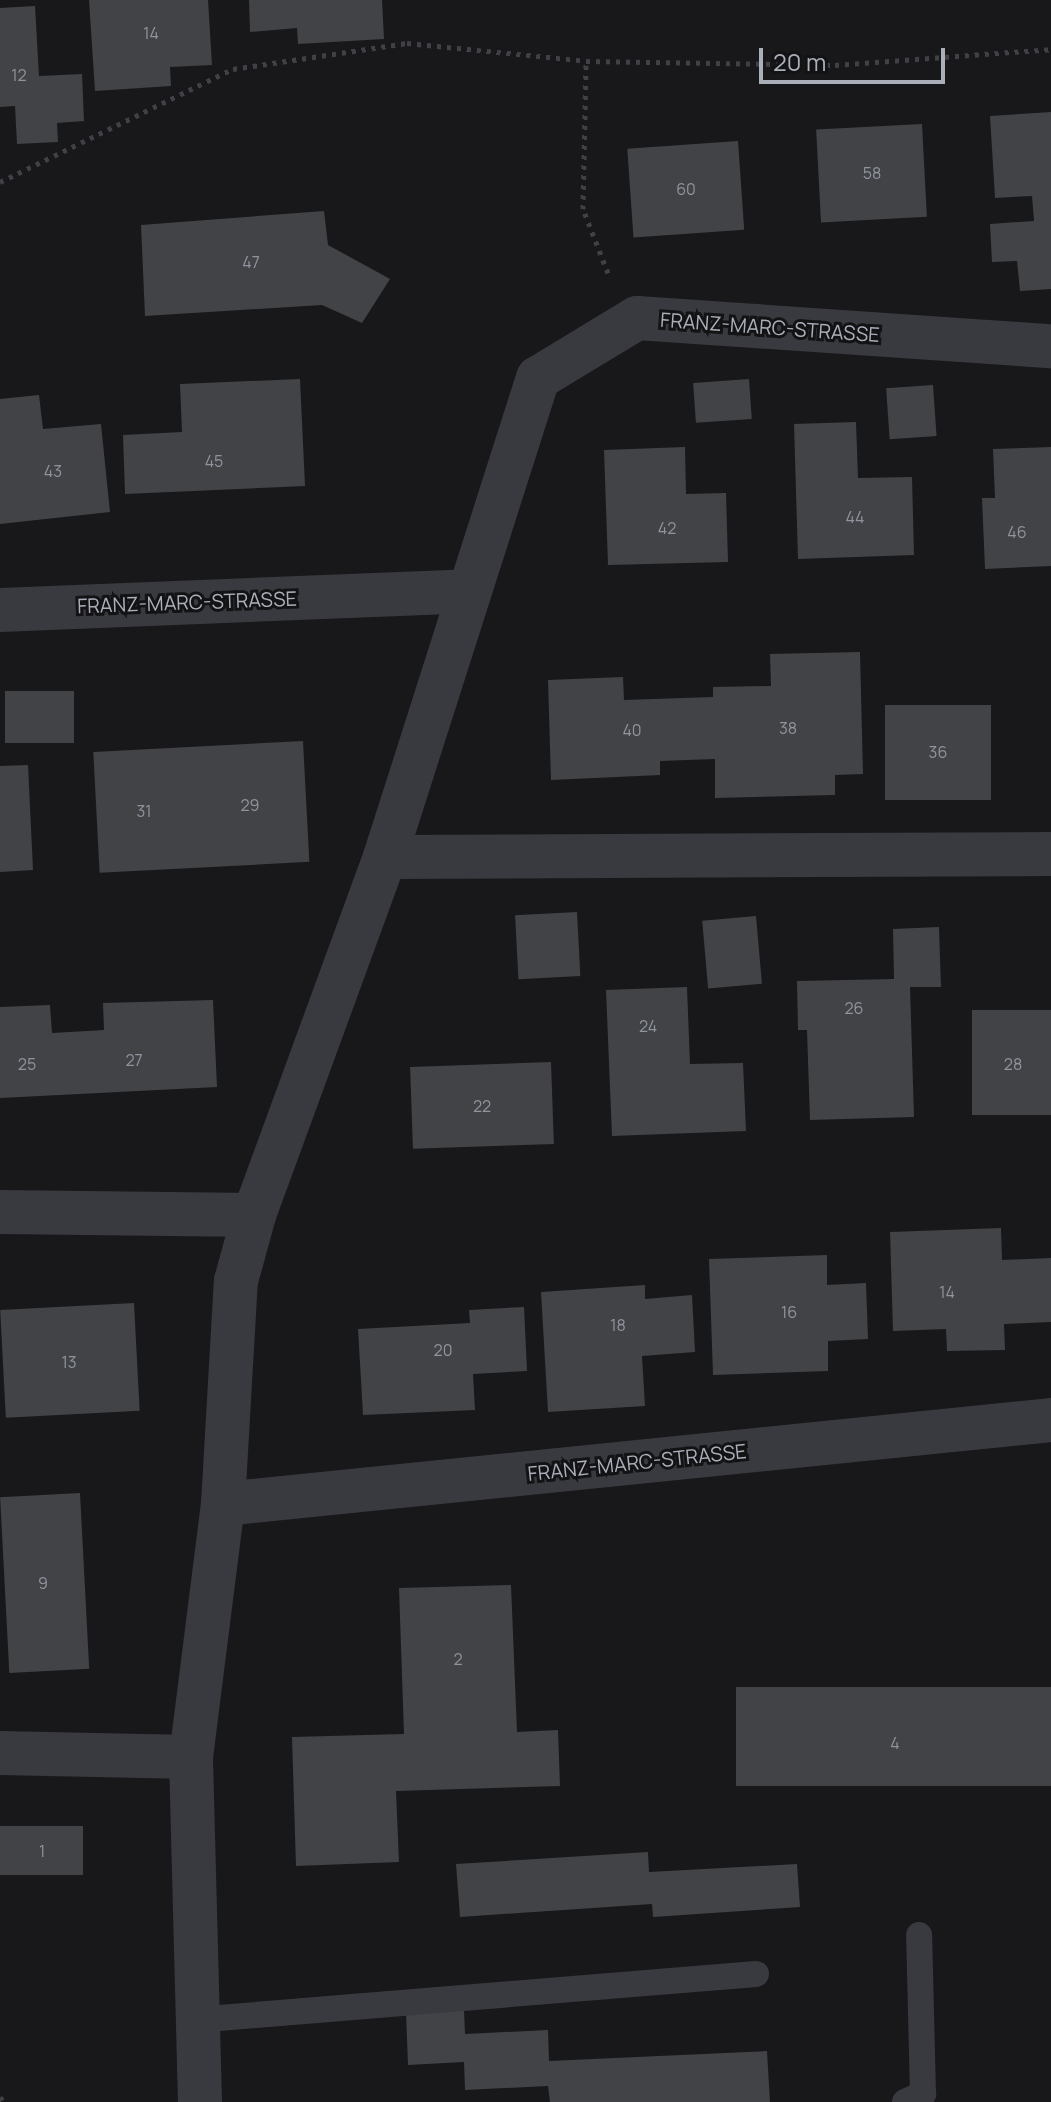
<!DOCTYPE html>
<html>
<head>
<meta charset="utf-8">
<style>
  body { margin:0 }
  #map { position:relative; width:1051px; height:2102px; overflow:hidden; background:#18181a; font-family:Manrope,sans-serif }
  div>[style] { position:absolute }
  .building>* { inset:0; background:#424347; transform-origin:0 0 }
  .path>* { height:5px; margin-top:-2.5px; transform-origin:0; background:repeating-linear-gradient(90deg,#3f4146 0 4px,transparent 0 10px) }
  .service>* { height:26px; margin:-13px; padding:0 13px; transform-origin:13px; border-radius:13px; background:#393a3f }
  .minor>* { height:44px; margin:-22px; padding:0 22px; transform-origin:22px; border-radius:22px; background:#393a3f }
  span { translate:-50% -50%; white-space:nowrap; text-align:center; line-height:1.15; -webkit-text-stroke:6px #131315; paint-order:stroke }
  .number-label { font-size:16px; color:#90949d }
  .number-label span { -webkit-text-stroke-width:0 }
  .street-label { font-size:20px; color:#aaafba }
  .scale { position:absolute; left:759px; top:48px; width:186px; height:36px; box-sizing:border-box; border:4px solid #aaafba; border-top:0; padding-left:10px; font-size:24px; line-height:28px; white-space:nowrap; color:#aaafba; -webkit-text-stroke:6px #131315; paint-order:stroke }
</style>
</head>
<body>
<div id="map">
  <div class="building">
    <i style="clip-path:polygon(89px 0,208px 0,212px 65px,170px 67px,171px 86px,95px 91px)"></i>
    <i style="clip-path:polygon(249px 0,382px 0,384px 39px,298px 44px,297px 28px,250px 32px)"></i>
    <i style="clip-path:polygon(35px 6px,39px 76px,82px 74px,84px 121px,57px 123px,58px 142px,17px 144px,15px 106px,0 107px,0 8px)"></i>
    <i style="clip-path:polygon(1051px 112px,1051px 289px,1020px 291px,1017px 261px,992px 262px,990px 224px,1034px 221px,1032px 196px,995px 198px,990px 116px)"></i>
    <i style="left:922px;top:124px;width:93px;height:106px;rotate:87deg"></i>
    <i style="left:738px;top:141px;width:89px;height:111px;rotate:86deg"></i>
    <i style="clip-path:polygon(324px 211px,328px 245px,390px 279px,362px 323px,322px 305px,145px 316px,141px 225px)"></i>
    <i style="clip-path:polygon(300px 379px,305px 486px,125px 494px,123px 435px,182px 432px,180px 384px)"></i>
    <i style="left:749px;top:379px;width:40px;height:56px;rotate:86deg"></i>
    <i style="left:933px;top:385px;width:51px;height:47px;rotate:86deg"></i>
    <i style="clip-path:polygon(39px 395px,43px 429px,101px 424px,110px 512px,0 524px,0 399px)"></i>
    <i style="clip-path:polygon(856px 422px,858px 478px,912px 477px,914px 555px,798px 559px,794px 424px)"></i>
    <i style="clip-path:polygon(685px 447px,686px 494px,726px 493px,728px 562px,608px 565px,604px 450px)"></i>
    <i style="clip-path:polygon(1051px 447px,1051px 566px,985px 569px,982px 498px,995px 498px,993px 449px)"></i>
    <i style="clip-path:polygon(860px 652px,863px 774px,835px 775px,835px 795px,715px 798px,715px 759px,660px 761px,660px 775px,551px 780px,548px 680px,623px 677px,624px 700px,713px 697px,713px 687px,771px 686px,770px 654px)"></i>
    <i style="left:5px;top:691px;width:69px;height:52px"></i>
    <i style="left:885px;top:705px;width:106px;height:95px"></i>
    <i style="left:303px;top:741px;width:121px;height:210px;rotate:87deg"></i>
    <i style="clip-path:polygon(28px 765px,33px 870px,0 872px,0 766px)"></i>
    <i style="left:577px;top:912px;width:64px;height:62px;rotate:87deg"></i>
    <i style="left:756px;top:916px;width:68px;height:54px;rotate:85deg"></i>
    <i style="clip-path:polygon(939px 927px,941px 987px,910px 987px,914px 1117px,810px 1120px,807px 1030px,798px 1030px,797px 981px,894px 979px,893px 929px)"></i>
    <i style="clip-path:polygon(687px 987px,690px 1064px,743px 1063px,746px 1131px,612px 1136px,606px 990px)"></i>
    <i style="clip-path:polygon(213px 1000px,217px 1087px,0 1098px,0 1007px,50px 1005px,52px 1033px,104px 1030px,103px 1003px)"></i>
    <i style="left:1051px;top:1010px;width:105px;height:79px;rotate:90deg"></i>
    <i style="left:551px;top:1062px;width:82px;height:141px;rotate:88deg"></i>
    <i style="clip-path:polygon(1001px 1228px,1002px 1260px,1051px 1258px,1051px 1322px,1004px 1324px,1005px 1350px,947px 1351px,946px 1329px,893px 1331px,890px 1232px)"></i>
    <i style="clip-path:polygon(827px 1255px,827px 1285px,866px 1283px,868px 1339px,828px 1341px,828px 1371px,713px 1375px,709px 1259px)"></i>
    <i style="clip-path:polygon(645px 1285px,645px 1299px,692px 1295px,695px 1352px,642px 1356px,645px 1406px,548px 1412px,541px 1292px)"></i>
    <i style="left:134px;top:1303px;width:108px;height:134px;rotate:87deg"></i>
    <i style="clip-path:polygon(524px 1307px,527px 1371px,473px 1374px,475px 1410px,363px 1415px,358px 1329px,470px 1323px,469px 1310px)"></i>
    <i style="left:80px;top:1493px;width:176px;height:80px;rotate:87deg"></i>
    <i style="clip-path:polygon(511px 1585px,517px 1732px,558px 1730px,560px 1786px,396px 1791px,399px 1862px,296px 1866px,292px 1737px,404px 1734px,399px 1588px)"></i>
    <i style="left:1051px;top:1687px;width:99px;height:315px;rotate:90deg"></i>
    <i style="left:0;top:1826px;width:83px;height:49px"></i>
    <i style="clip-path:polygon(648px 1852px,649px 1872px,797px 1864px,800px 1907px,653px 1917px,652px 1904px,460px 1917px,456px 1864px)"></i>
    <i style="clip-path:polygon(464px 2010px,465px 2034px,548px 2030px,549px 2061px,767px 2051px,770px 2102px,550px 2102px,548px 2086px,465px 2090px,464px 2062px,408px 2065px,406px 2012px)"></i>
  </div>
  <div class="path">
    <i style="left:0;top:182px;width:259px;rotate:-25.9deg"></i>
    <i style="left:233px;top:69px;width:176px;rotate:-8.5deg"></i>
    <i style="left:407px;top:43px;width:180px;rotate:5.7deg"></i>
    <i style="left:608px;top:273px;width:69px;rotate:-111.3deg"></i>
    <i style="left:583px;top:209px;width:148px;rotate:-88.8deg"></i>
    <i style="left:586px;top:61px;width:249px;rotate:0.9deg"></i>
    <i style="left:835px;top:65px;width:217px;rotate:-4.2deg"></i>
    <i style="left:0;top:2097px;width:6px;rotate:51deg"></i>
  </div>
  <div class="service">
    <i style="left:195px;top:2020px;width:563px;rotate:-4.69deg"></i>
    <i style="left:905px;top:2102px;width:20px;rotate:-24deg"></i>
    <i style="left:923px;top:2094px;width:159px;rotate:-91.4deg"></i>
  </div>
  <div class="minor">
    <i style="left:0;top:610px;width:469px;rotate:-2.3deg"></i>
    <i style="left:385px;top:857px;width:666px;rotate:-0.26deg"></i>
    <i style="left:0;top:1212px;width:254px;rotate:0.7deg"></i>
    <i style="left:223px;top:1504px;width:832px;rotate:-5.79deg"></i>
    <i style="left:0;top:1753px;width:191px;rotate:1.2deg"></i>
    <i style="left:200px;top:2102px;width:345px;rotate:-91.5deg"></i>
    <i style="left:191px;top:1757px;width:255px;rotate:-82.8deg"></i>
    <i style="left:223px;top:1504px;width:223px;rotate:-86.7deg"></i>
    <i style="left:236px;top:1281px;width:68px;rotate:-74.7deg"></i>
    <i style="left:254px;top:1215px;width:381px;rotate:-69.9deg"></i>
    <i style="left:385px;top:857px;width:503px;rotate:-72.29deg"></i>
    <i style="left:538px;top:378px;width:116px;rotate:-31.2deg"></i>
    <i style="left:637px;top:318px;width:415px;rotate:3.9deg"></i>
  </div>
  <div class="number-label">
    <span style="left:151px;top:33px">14</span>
    <span style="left:19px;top:75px">12</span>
    <span style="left:872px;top:173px">58</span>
    <span style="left:686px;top:189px">60</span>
    <span style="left:251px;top:262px">47</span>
    <span style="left:214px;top:461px">45</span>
    <span style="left:53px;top:471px">43</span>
    <span style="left:855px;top:517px">44</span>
    <span style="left:667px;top:528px">42</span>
    <span style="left:1017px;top:532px">46</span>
    <span style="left:788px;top:728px">38</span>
    <span style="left:632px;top:730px">40</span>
    <span style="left:938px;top:752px">36</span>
    <span style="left:250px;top:805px">29</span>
    <span style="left:144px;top:811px">31</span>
    <span style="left:854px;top:1008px">26</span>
    <span style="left:648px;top:1026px">24</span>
    <span style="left:134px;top:1060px">27</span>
    <span style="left:27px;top:1064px">25</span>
    <span style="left:1013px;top:1064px">28</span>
    <span style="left:482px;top:1106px">22</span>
    <span style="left:947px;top:1292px">14</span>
    <span style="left:789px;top:1312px">16</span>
    <span style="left:618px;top:1325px">18</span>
    <span style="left:443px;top:1350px">20</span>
    <span style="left:69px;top:1362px">13</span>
    <span style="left:43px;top:1583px">9</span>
    <span style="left:458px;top:1659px">2</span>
    <span style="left:895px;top:1743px">4</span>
    <span style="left:42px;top:1851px">1</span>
  </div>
  <div class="street-label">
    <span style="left:770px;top:327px;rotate:4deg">FRANZ-MARC-STRASSE</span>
    <span style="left:187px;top:602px;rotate:-2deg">FRANZ-MARC-STRASSE</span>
    <span style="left:637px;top:1462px;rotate:-6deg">FRANZ-MARC-STRASSE</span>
  </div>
  <div class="scale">20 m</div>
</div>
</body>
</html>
